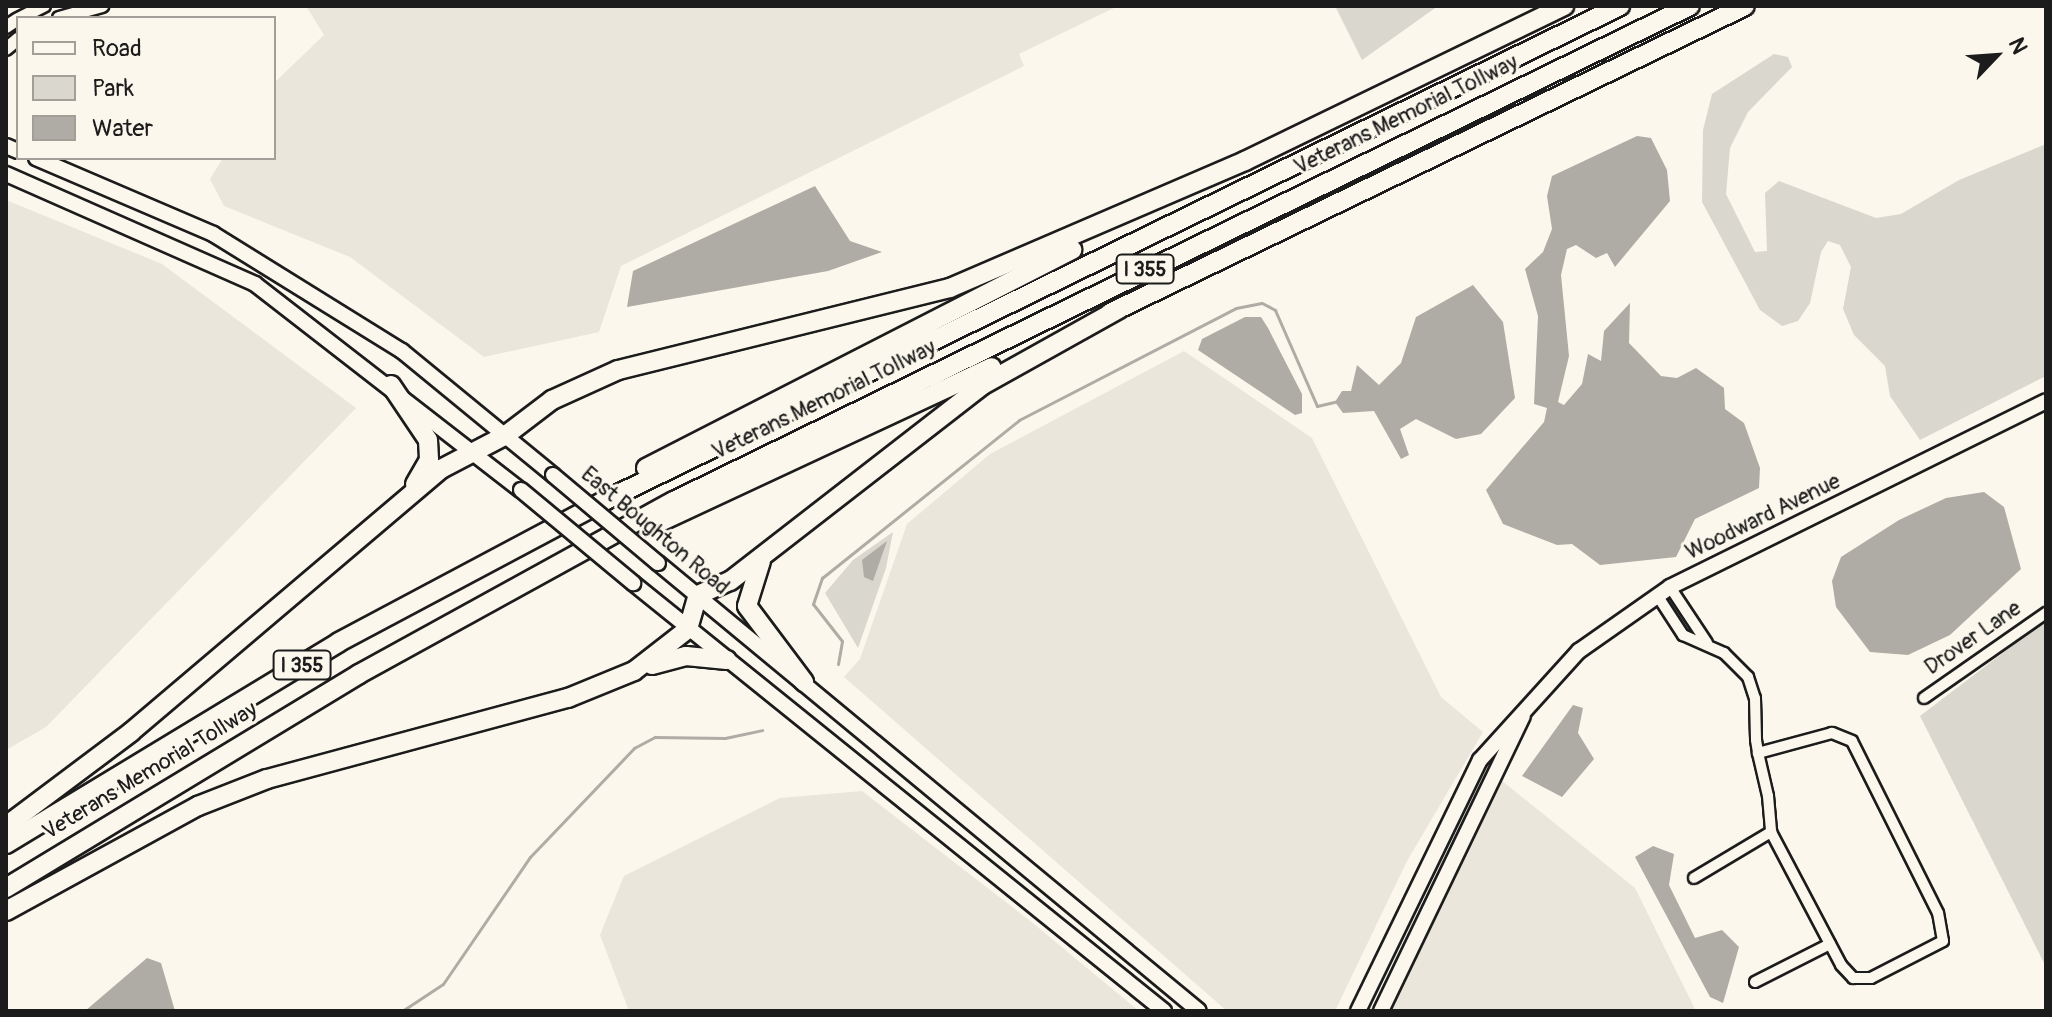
<!DOCTYPE html>
<html>
<head>
<meta charset="utf-8">
<style>
  body { margin:0 }
  #map { position:relative; width:2052px; height:1017px; overflow:hidden; background:#fbf7ec; font-family:Pangolin,sans-serif }
  div>[style] { position:absolute }
  .built>* { inset:0; background:#eae6dc }
  .green>* { inset:0; background:#dad7ce }
  .water>* { inset:0; background:#afaca5 }
  .stream>* { height:3px; margin:-1.5px; padding:0 1.5px; transform-origin:1.5px; border-radius:1.5px; background:#afaca5 }
  .roads { filter:drop-shadow(2px 0 #1c1c1c) drop-shadow(-2px 0 #1c1c1c) drop-shadow(0 2px #1c1c1c) drop-shadow(0 -2px #1c1c1c) }
  .minor>* { height:10px; margin:-5px; padding:0 5px; transform-origin:5px; border-radius:5px; background:#fbf7ec }
  .tertiary>* { height:12px; margin:-6px; padding:0 6px; transform-origin:6px; border-radius:6px; background:#fbf7ec }
  .secondary>* { height:14px; margin:-7px; padding:0 7px; transform-origin:7px; border-radius:7px; background:#fbf7ec }
  .motorway>* { height:18px; margin:-9px; padding:0 9px; transform-origin:9px; border-radius:9px; background:#fbf7ec }
  .bridges { filter:drop-shadow(2px 0 #1c1c1c) drop-shadow(-2px 0 #1c1c1c) drop-shadow(0 2px #1c1c1c) drop-shadow(0 -2px #1c1c1c) }
  .secondary-bridge>* { height:14px; margin:-7px; padding:0 7px; transform-origin:7px; border-radius:7px; background:#fbf7ec }
  span { translate:-50% -50%; white-space:nowrap; text-align:center; line-height:1.15; -webkit-text-stroke:6px #fbf7ec; paint-order:stroke }
  .shield-label span { padding:2px 6px; background:#fbf7ec; border:2px solid; border-radius:6px; -webkit-text-stroke-width:0 }
  .shield-label { font-size:20px; color:#1c1c1c; font-weight:700 }
  .street-label { font-size:22px; color:#1c1c1c }
  .frame { position:absolute; inset:0; border:8px solid #1c1c1c; pointer-events:none }
  .legend { position:absolute; left:16px; top:16px; width:260px; height:144px; box-sizing:border-box; background:#fbf7ec; border:2px solid #a29f99; margin:0; padding:10px 14px; list-style:none; font-size:24px; color:#1c1c1c }
  .legend li { display:flex; align-items:center; gap:16px; height:40px }
  .legend b { width:40px; border:2px solid #a29f99 }
  .north { position:absolute; left:1956px; top:16px; width:80px; height:80px; -webkit-text-stroke:6px #fbf7ec; paint-order:stroke; rotate:65deg; font-size:22px; font-weight:700; line-height:32px; text-align:center; color:#1c1c1c }
  .north::after { content:''; display:block; margin:auto; width:28px; height:36px; background:#1c1c1c; clip-path:polygon(50% 0,100% 100%,50% 72%,0 100%) }
</style>
</head>
<body>
<div id="map">
  <div class="built">
    <i style="clip-path:polygon(306px 6px,1118px 6px,1019px 54px,1024px 66px,621px 266px,599px 332px,484px 357px,350px 257px,224px 206px,210px 179px,223px 158px,274px 158px,274px 83px,324px 35px)"></i>
    <i style="clip-path:polygon(6px 200px,162px 264px,356px 408px,46px 727px,6px 750px)"></i>
    <i style="clip-path:polygon(1184px 351px,1312px 438px,1441px 697px,1483px 732px,1407px 861px,1335px 1011px,1227px 1011px,844px 677px,860px 659px,907px 524px,990px 454px)"></i>
    <i style="clip-path:polygon(1496px 776px,1635px 888px,1696px 1011px,1388px 1011px)"></i>
    <i style="clip-path:polygon(862px 791px,1029px 920px,1139px 1011px,629px 1011px,600px 935px,624px 876px,780px 798px)"></i>
  </div>
  <div class="green">
    <i style="clip-path:polygon(1335px 6px,1438px 6px,1362px 60px)"></i>
    <i style="clip-path:polygon(1774px 54px,1788px 57px,1792px 67px,1748px 112px,1730px 148px,1726px 194px,1755px 252px,1767px 251px,1765px 193px,1779px 181px,1876px 218px,1901px 214px,1959px 180px,2046px 144px,2046px 376px,1920px 440px,1890px 396px,1885px 366px,1854px 335px,1843px 309px,1851px 267px,1840px 245px,1828px 241px,1821px 252px,1810px 303px,1798px 321px,1782px 326px,1760px 310px,1702px 202px,1703px 130px,1712px 94px)"></i>
    <i style="clip-path:polygon(893px 532px,886px 568px,858px 648px,825px 593px,853px 560px)"></i>
    <i style="clip-path:polygon(2046px 620px,2046px 967px,1920px 716px)"></i>
  </div>
  <div class="water">
    <i style="clip-path:polygon(1637px 136px,1651px 138px,1667px 170px,1670px 201px,1615px 267px,1607px 253px,1596px 258px,1576px 245px,1567px 249px,1561px 275px,1569px 356px,1558px 402px,1564px 405px,1582px 384px,1588px 354px,1601px 361px,1604px 331px,1630px 303px,1629px 343px,1661px 376px,1677px 378px,1696px 368px,1724px 388px,1725px 409px,1744px 423px,1760px 468px,1759px 488px,1695px 519px,1676px 557px,1600px 565px,1572px 544px,1557px 545px,1503px 524px,1486px 490px,1544px 422px,1547px 408px,1534px 404px,1538px 316px,1525px 269px,1543px 252px,1552px 229px,1547px 196px,1552px 176px)"></i>
    <i style="clip-path:polygon(815px 186px,850px 241px,882px 252px,828px 271px,627px 307px,633px 271px)"></i>
    <i style="clip-path:polygon(1473px 285px,1503px 322px,1515px 398px,1481px 434px,1456px 439px,1416px 419px,1400px 429px,1409px 455px,1401px 459px,1374px 411px,1343px 413px,1335px 402px,1342px 391px,1351px 391px,1357px 365px,1379px 385px,1401px 363px,1416px 317px)"></i>
    <i style="clip-path:polygon(1245px 317px,1261px 317px,1268px 328px,1302px 394px,1302px 413px,1295px 415px,1198px 350px,1202px 339px)"></i>
    <i style="clip-path:polygon(1984px 492px,2004px 507px,2021px 569px,1950px 635px,1908px 655px,1870px 652px,1836px 607px,1832px 581px,1841px 557px,1899px 520px,1946px 498px)"></i>
    <i style="clip-path:polygon(887px 541px,873px 581px,864px 577px,862px 560px)"></i>
    <i style="clip-path:polygon(1573px 705px,1583px 708px,1578px 733px,1594px 759px,1562px 797px,1522px 776px)"></i>
    <i style="clip-path:polygon(1653px 846px,1674px 854px,1669px 885px,1695px 938px,1722px 930px,1739px 947px,1723px 1003px,1710px 997px,1635px 857px)"></i>
    <i style="clip-path:polygon(147px 958px,161px 963px,175px 1011px,85px 1011px)"></i>
  </div>
  <div class="stream">
    <i style="left:838px;top:664px;width:23px;rotate:-80deg"></i>
    <i style="left:842px;top:641px;width:47px;rotate:-128.1deg"></i>
    <i style="left:813px;top:604px;width:28px;rotate:-71deg"></i>
    <i style="left:822px;top:578px;width:253px;rotate:-38.7deg"></i>
    <i style="left:1019px;top:420px;width:244px;rotate:-27.3deg"></i>
    <i style="left:1236px;top:308px;width:26px;rotate:-11deg"></i>
    <i style="left:1262px;top:303px;width:15px;rotate:28deg"></i>
    <i style="left:1275px;top:310px;width:105px;rotate:66.4deg"></i>
    <i style="left:1317px;top:406px;width:23px;rotate:-13deg"></i>
    <i style="left:402px;top:1011px;width:49px;rotate:-33.4deg"></i>
    <i style="left:443px;top:984px;width:154px;rotate:-55.6deg"></i>
    <i style="left:530px;top:857px;width:151px;rotate:-46.3deg"></i>
    <i style="left:634px;top:748px;width:24px;rotate:-28deg"></i>
    <i style="left:655px;top:737px;width:70px;rotate:0.8deg"></i>
    <i style="left:725px;top:738px;width:38px;rotate:-12deg"></i>
  </div>
  <div class="roads">
    <div class="minor">
      <i style="left:1670px;top:587px;width:67px;rotate:56.5deg"></i>
      <i style="left:1657px;top:595px;width:48px;rotate:57deg"></i>
      <i style="left:1683px;top:635px;width:45px;rotate:23.7deg"></i>
      <i style="left:1724px;top:653px;width:34px;rotate:45deg"></i>
      <i style="left:1748px;top:677px;width:22px;rotate:72deg"></i>
      <i style="left:1755px;top:698px;width:42px;rotate:88.6deg"></i>
      <i style="left:1756px;top:740px;width:13px;rotate:81deg"></i>
      <i style="left:1758px;top:753px;width:44px;rotate:76.9deg"></i>
      <i style="left:1768px;top:796px;width:36px;rotate:85deg"></i>
      <i style="left:1771px;top:832px;width:150px;rotate:62.2deg"></i>
      <i style="left:1841px;top:965px;width:18px;rotate:47deg"></i>
      <i style="left:1853px;top:978px;width:18px"></i>
      <i style="left:1871px;top:978px;width:81px;rotate:-27.2deg"></i>
      <i style="left:1943px;top:941px;width:28px;rotate:-100deg"></i>
      <i style="left:1938px;top:913px;width:192px;rotate:-116.6deg"></i>
      <i style="left:1852px;top:741px;width:22px;rotate:-158deg"></i>
      <i style="left:1832px;top:733px;width:77px;rotate:164.9deg"></i>
      <i style="left:1924px;top:698px;width:149px;rotate:-34.9deg"></i>
      <i style="left:1694px;top:878px;width:90px;rotate:-30.9deg"></i>
      <i style="left:1755px;top:982px;width:84px;rotate:-26.9deg"></i>
    </div>
    <div class="tertiary">
      <i style="left:20px;top:18px;width:27px;rotate:-27deg"></i>
      <i style="left:59px;top:18px;width:45px;rotate:-15.6deg"></i>
      <i style="left:6px;top:27px;width:14px;rotate:-34deg"></i>
      <i style="left:6px;top:49px;width:16px;rotate:-40deg"></i>
    </div>
    <div class="secondary">
      <i style="left:6px;top:146px;width:13px;rotate:23deg"></i>
      <i style="left:36px;top:158px;width:193px;rotate:23.2deg"></i>
      <i style="left:213px;top:234px;width:222px;rotate:31.8deg"></i>
      <i style="left:402px;top:351px;width:195px;rotate:39.4deg"></i>
      <i style="left:6px;top:174px;width:272px;rotate:23.8deg"></i>
      <i style="left:255px;top:284px;width:336px;rotate:37.8deg"></i>
      <i style="left:658px;top:563px;width:702px;rotate:39.63deg"></i>
      <i style="left:633px;top:583px;width:682px;rotate:38.87deg"></i>
      <i style="left:1358px;top:1011px;width:279px;rotate:-64.1deg"></i>
      <i style="left:1480px;top:760px;width:147px;rotate:-47.8deg"></i>
      <i style="left:1579px;top:651px;width:111px;rotate:-35.1deg"></i>
      <i style="left:1670px;top:587px;width:419px;rotate:-26.3deg"></i>
      <i style="left:1381px;top:1011px;width:327px;rotate:-64.3deg"></i>
    </div>
    <div class="motorway">
      <i style="left:1110px;top:313px;width:705px;rotate:-25.8deg"></i>
      <i style="left:391px;top:385px;width:66px;rotate:56.1deg"></i>
      <i style="left:428px;top:440px;width:20px;rotate:87deg"></i>
      <i style="left:429px;top:460px;width:28px;rotate:120deg"></i>
      <i style="left:646px;top:468px;width:479px;rotate:-27.1deg"></i>
      <i style="left:649px;top:527px;width:378px;rotate:-25deg"></i>
      <i style="left:761px;top:561px;width:47px;rotate:107.3deg"></i>
      <i style="left:747px;top:606px;width:95px;rotate:53.1deg"></i>
      <i style="left:652px;top:665px;width:35px;rotate:-15deg"></i>
      <i style="left:686px;top:656px;width:41px;rotate:5.6deg"></i>
      <i style="left:6px;top:826px;width:156px;rotate:-36.9deg"></i>
      <i style="left:131px;top:732px;width:407px;rotate:-40.3deg"></i>
      <i style="left:441px;top:469px;width:73px;rotate:-27.6deg"></i>
      <i style="left:506px;top:435px;width:58px;rotate:-37.3deg"></i>
      <i style="left:552px;top:400px;width:72px;rotate:-24.4deg"></i>
      <i style="left:618px;top:370px;width:342px;rotate:-13.9deg"></i>
      <i style="left:950px;top:288px;width:321px;rotate:-23.3deg"></i>
      <i style="left:1245px;top:161px;width:355px;rotate:-25.9deg"></i>
      <i style="left:6px;top:844px;width:389px;rotate:-31.2deg"></i>
      <i style="left:339px;top:642px;width:302px;rotate:-28deg"></i>
      <i style="left:606px;top:500px;width:1128px;rotate:-25.97deg"></i>
      <i style="left:6px;top:888px;width:413px;rotate:-31.2deg"></i>
      <i style="left:359px;top:674px;width:359px;rotate:-28.8deg"></i>
      <i style="left:674px;top:501px;width:1130px;rotate:-25.98deg"></i>
      <i style="left:6px;top:911px;width:219px;rotate:-28.7deg"></i>
      <i style="left:198px;top:806px;width:74px;rotate:-21.4deg"></i>
      <i style="left:267px;top:779px;width:312px;rotate:-15.1deg"></i>
      <i style="left:568px;top:698px;width:71px;rotate:-22.2deg"></i>
      <i style="left:634px;top:671px;width:68px;rotate:-37.9deg"></i>
      <i style="left:688px;top:629px;width:35px;rotate:-74deg"></i>
      <i style="left:698px;top:595px;width:35px;rotate:-24deg"></i>
      <i style="left:730px;top:581px;width:318px;rotate:-37.8deg"></i>
      <i style="left:981px;top:386px;width:158px;rotate:-29.2deg"></i>
    </div>
  </div>
  <div class="bridges">
    <div class="secondary-bridge">
      <i style="left:553px;top:475px;width:137px;rotate:40deg"></i>
      <i style="left:521px;top:490px;width:146px;rotate:39.7deg"></i>
    </div>
  </div>
  <div class="shield-label">
    <span style="left:1145px;top:269px">I 355</span>
    <span style="left:302px;top:665px">I 355</span>
  </div>
  <div class="street-label">
    <span style="left:1406px;top:115px;rotate:-26deg">Veterans Memorial Tollway</span>
    <span style="left:824px;top:400px;rotate:-26deg">Veterans Memorial Tollway</span>
    <span style="left:1763px;top:517px;rotate:-26deg">Woodward Avenue</span>
    <span style="left:655px;top:531px;rotate:40deg">East Boughton Road</span>
    <span style="left:1973px;top:638px;rotate:-35deg">Drover Lane</span>
    <span style="left:150px;top:771px;rotate:-31deg">Veterans Memorial Tollway</span>
  </div>
  <div class="frame"></div>
  <ul class="legend">
  <li><b style="height:10px;background:#fbf7ec"></b>Road</li>
  <li><b style="height:22px;background:#dad7ce"></b>Park</li>
  <li><b style="height:22px;background:#afaca5"></b>Water</li>
  </ul>
  <div class="north">N</div>
</div>
</body>
</html>
